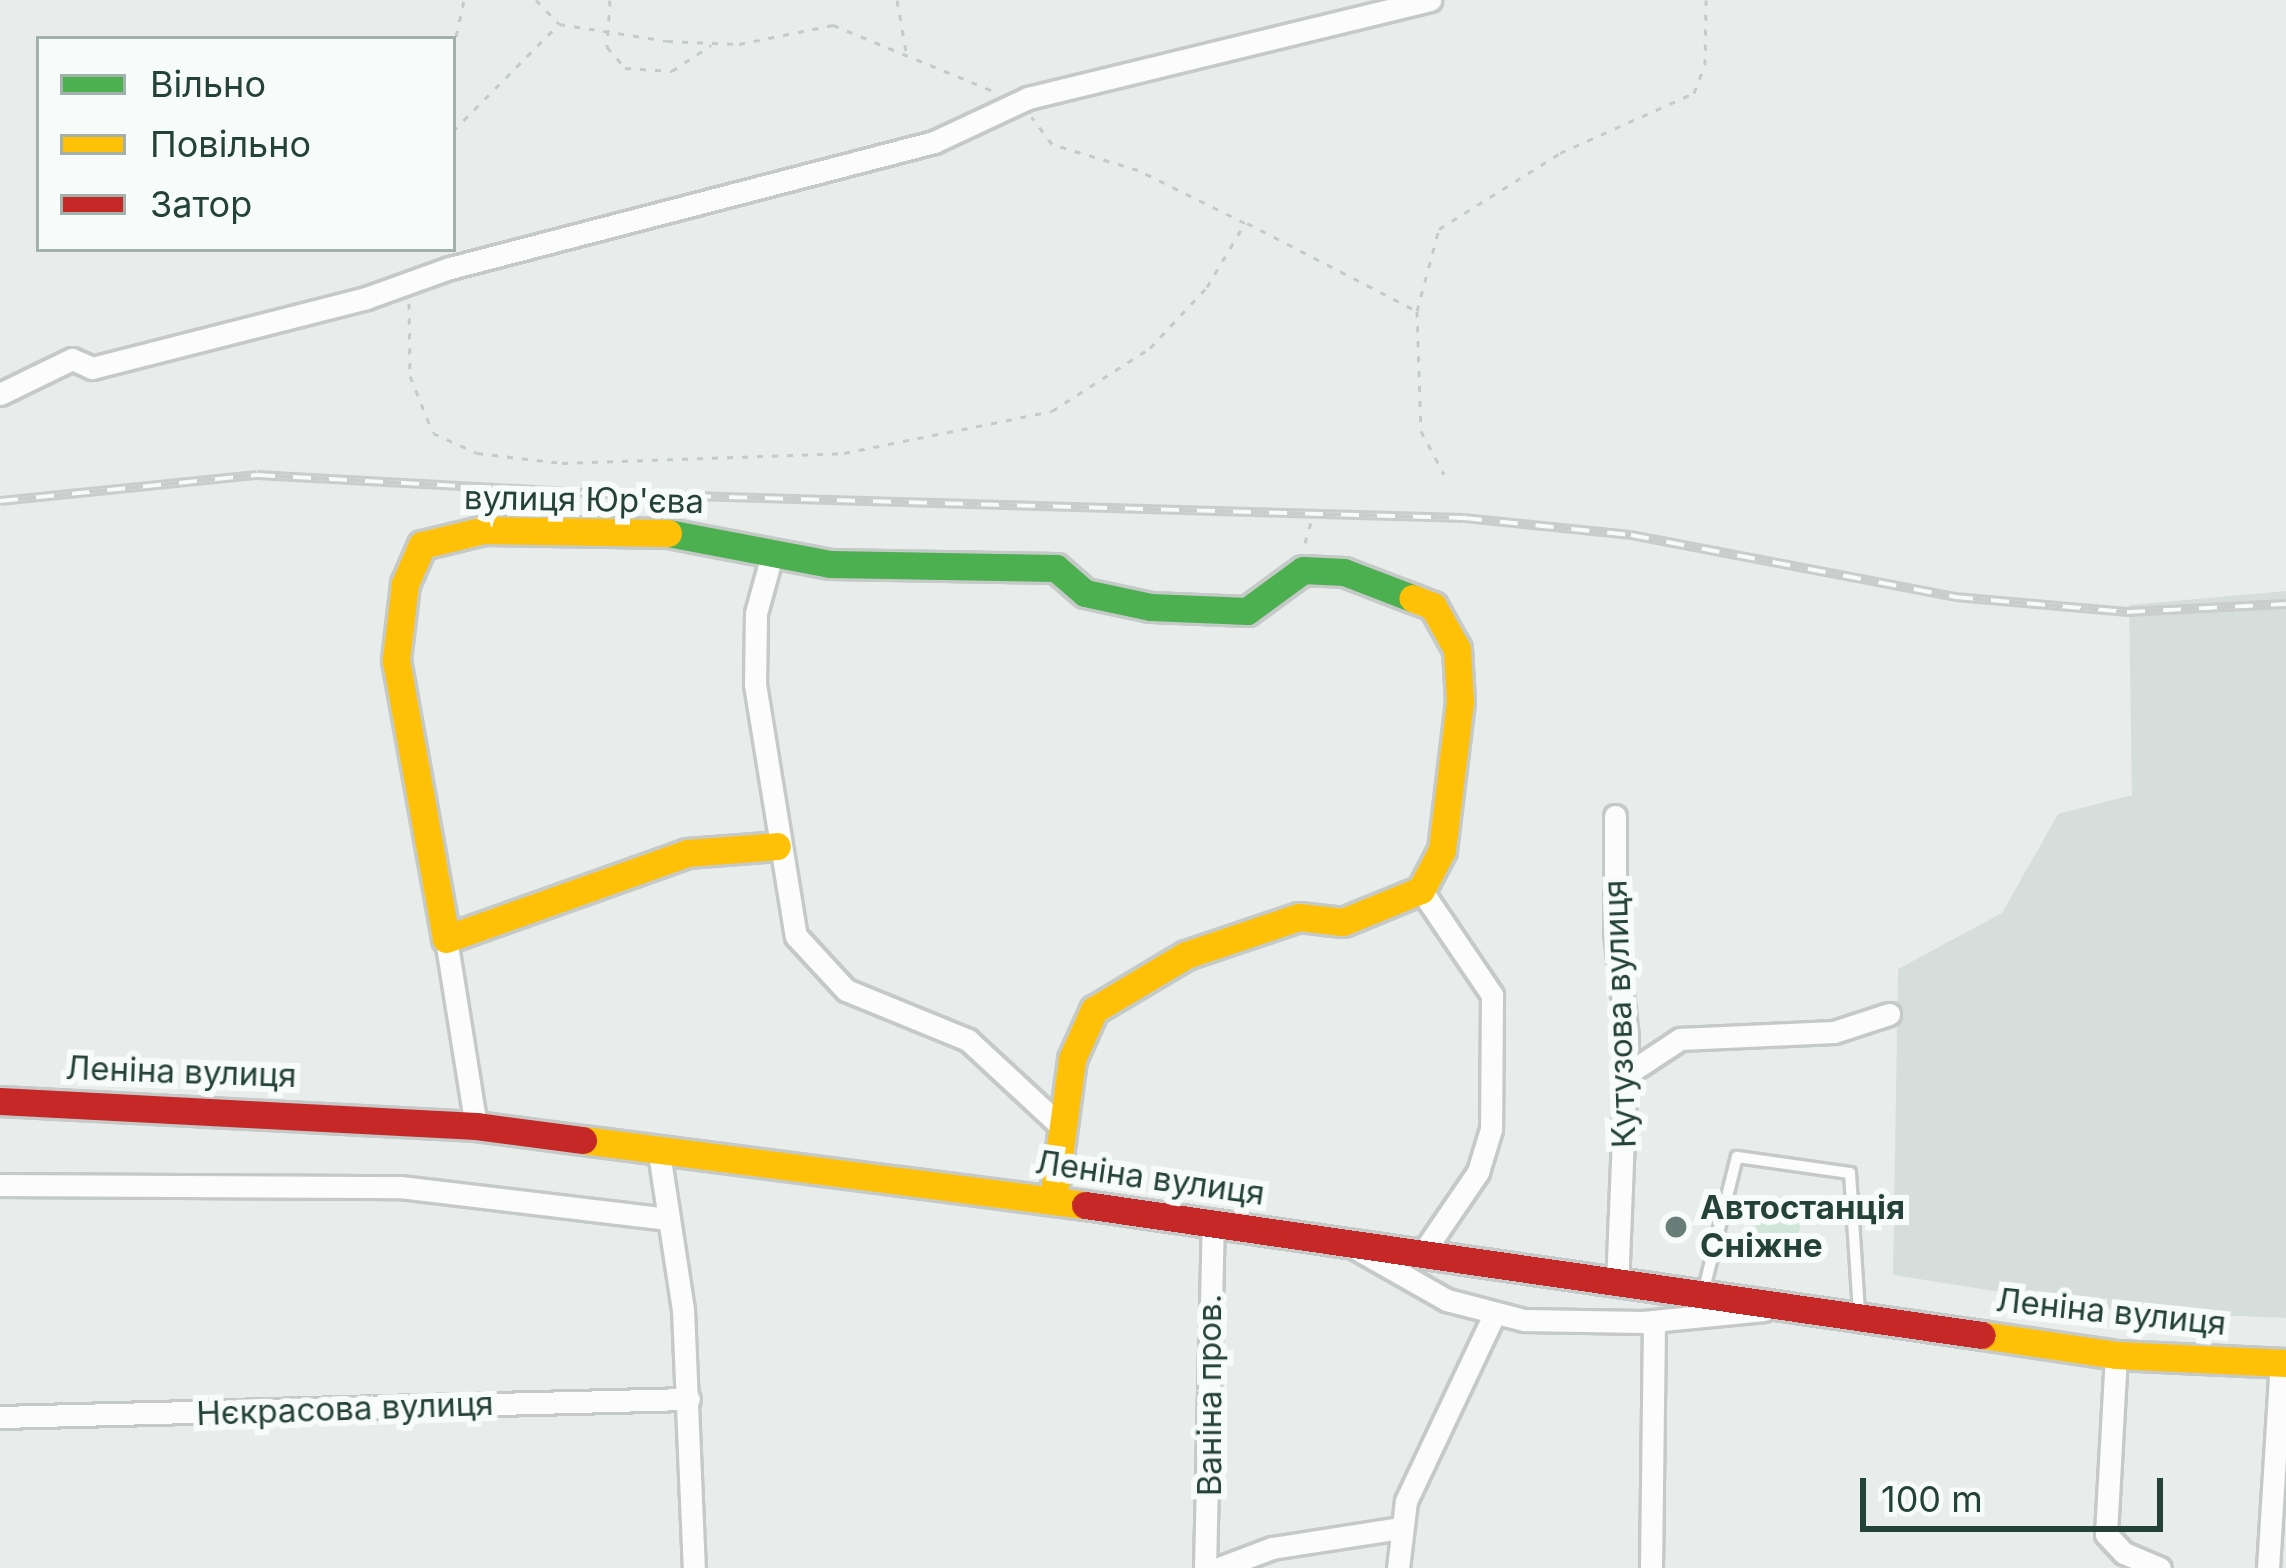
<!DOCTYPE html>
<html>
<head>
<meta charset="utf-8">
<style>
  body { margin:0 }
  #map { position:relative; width:2286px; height:1568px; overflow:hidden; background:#e8edeb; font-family:Inter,sans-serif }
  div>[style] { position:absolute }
  .built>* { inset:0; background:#d6dedb }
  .green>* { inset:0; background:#d1e6d8 }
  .round { border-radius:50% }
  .path>* { height:3px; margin-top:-1.5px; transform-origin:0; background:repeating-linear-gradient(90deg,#c3ccca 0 6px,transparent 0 15px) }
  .roads { filter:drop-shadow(3px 0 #c5cac8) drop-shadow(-3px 0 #c5cac8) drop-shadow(0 3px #c5cac8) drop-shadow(0 -3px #c5cac8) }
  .lane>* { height:10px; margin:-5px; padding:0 5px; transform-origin:5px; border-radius:5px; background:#fcfcfc }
  .street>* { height:21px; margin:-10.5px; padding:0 10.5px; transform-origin:10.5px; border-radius:10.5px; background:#fcfcfc }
  .fast>* { height:27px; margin:-13.5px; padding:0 13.5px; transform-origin:13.5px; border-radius:13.5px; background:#4caf50 }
  .slow>* { height:27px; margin:-13.5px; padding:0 13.5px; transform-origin:13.5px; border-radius:13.5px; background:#ffc107 }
  .jam>* { height:27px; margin:-13.5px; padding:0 13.5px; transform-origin:13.5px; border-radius:13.5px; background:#c62828 }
  .rail>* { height:10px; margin-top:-5px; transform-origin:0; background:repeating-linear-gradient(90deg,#f7fbf9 0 18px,#c9cdcc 0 36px); box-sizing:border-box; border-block:3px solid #c9cdcc }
  .dots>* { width:33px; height:33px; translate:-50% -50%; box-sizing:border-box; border:6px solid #f7fbf9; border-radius:50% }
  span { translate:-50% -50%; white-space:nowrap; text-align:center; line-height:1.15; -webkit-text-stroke:12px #f7fbf9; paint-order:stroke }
  .street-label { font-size:33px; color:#24423a }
  .poi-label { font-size:33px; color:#24423a; font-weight:700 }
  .left { translate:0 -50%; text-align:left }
  .legend { position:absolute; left:36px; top:36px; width:420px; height:216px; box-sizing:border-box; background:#f7fbf9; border:3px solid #a3b1ad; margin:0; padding:15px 21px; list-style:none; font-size:36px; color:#24423a }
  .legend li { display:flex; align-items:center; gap:24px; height:60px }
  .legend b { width:60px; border:3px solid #a3b1ad }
  .scale { position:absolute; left:1860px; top:1478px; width:303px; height:54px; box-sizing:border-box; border:6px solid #24423a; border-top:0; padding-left:15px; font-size:36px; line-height:42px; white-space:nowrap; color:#24423a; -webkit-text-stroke:9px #f7fbf9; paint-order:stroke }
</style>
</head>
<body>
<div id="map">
  <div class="built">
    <i style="clip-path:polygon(2286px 591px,2286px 1318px,2120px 1311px,1893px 1275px,1898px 969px,2002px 913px,2058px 814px,2132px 795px,2129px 605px)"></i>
  </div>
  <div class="green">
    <i class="round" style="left:1755px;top:1199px;width:46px;height:46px"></i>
  </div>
  <div class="path">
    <i style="left:536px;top:0;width:33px;rotate:46deg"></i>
    <i style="left:559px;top:24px;width:109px;rotate:8.9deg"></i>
    <i style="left:667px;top:41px;width:72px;rotate:2.4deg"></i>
    <i style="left:739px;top:44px;width:96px;rotate:-11.4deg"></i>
    <i style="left:833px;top:25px;width:171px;rotate:22.4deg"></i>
    <i style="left:610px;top:0;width:47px;rotate:93.7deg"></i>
    <i style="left:607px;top:47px;width:28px;rotate:49deg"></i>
    <i style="left:625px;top:68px;width:47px;rotate:3.7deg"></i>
    <i style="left:672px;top:71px;width:47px;rotate:-33.7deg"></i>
    <i style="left:897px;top:0;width:52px;rotate:80deg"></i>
    <i style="left:453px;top:51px;width:52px;rotate:-77.8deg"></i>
    <i style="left:453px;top:131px;width:149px;rotate:-45.3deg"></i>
    <i style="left:1247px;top:223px;width:191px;rotate:27.4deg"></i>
    <i style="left:1417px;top:311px;width:120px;rotate:88.1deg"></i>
    <i style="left:1421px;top:431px;width:49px;rotate:61.9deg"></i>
    <i style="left:409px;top:303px;width:73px;rotate:89.2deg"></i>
    <i style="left:410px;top:376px;width:61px;rotate:68deg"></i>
    <i style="left:433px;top:433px;width:48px;rotate:24.4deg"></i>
    <i style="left:477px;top:453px;width:86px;rotate:6.7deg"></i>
    <i style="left:562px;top:463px;width:282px;rotate:-2deg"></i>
    <i style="left:844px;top:453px;width:212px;rotate:-11.4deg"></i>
    <i style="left:1052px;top:411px;width:117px;rotate:-32.7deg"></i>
    <i style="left:1150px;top:348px;width:83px;rotate:-46.9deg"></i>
    <i style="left:1207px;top:287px;width:74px;rotate:-59.3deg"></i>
    <i style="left:1245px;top:223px;width:119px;rotate:-153.6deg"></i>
    <i style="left:1138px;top:170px;width:90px;rotate:-163.2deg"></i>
    <i style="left:1052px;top:144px;width:34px;rotate:-127deg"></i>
    <i style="left:1417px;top:311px;width:85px;rotate:-75deg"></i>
    <i style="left:1439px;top:229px;width:143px;rotate:-32.1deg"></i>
    <i style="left:1560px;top:153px;width:147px;rotate:-24.1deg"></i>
    <i style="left:1694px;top:93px;width:30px;rotate:-69deg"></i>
    <i style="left:1705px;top:65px;width:65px;rotate:-89.1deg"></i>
    <i style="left:1305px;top:543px;width:22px;rotate:-74deg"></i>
  </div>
  <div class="roads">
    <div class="lane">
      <i style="left:1703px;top:1293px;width:140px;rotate:-76deg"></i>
      <i style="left:1737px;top:1157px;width:114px;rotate:8.1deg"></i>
      <i style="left:1850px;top:1173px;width:140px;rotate:86.3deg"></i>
    </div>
    <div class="street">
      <i style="left:0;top:394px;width:80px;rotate:-25.9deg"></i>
      <i style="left:72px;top:359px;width:22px;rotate:24deg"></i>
      <i style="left:92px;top:368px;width:283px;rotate:-14.3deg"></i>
      <i style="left:366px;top:298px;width:89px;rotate:-19.7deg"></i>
      <i style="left:450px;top:268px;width:500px;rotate:-14.59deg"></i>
      <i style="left:934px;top:142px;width:104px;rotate:-25.1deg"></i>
      <i style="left:1028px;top:98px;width:414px;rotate:-13.7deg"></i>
      <i style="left:773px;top:551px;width:64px;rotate:105.3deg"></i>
      <i style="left:756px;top:613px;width:71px;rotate:90.8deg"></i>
      <i style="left:755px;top:684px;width:255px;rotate:80.8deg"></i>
      <i style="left:796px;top:936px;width:74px;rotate:47.2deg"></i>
      <i style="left:846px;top:990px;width:132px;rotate:22.3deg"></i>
      <i style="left:968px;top:1040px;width:127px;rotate:42.8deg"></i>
      <i style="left:1615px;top:816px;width:116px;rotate:90deg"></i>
      <i style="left:1615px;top:932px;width:106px;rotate:83.5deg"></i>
      <i style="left:1627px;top:1037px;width:246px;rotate:92.3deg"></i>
      <i style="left:1421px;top:890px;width:127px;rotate:55.9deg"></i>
      <i style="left:1492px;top:995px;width:134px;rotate:90.4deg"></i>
      <i style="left:1491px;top:1129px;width:45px;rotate:106.8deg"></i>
      <i style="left:1478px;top:1172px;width:99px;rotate:124.3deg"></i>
      <i style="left:446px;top:939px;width:189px;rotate:80.9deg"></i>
      <i style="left:1627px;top:1074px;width:64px;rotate:-33.4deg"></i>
      <i style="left:1680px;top:1039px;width:154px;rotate:-2.6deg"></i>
      <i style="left:1834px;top:1032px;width:58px;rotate:-18.1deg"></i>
      <i style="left:659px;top:1153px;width:158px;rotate:81.3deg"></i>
      <i style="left:683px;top:1309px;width:259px;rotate:87.6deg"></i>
      <i style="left:0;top:1185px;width:400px;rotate:0.3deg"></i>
      <i style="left:400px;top:1187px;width:270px;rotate:6.8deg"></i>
      <i style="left:1350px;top:1245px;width:112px;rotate:29.6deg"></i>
      <i style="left:1447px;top:1300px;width:80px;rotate:14.6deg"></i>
      <i style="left:1524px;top:1320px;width:119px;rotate:1deg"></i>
      <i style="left:1643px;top:1322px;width:121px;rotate:-5.7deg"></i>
      <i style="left:2116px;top:1355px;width:179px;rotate:93.2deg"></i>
      <i style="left:2106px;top:1534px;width:26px;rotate:47deg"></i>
      <i style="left:2124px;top:1553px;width:39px;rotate:23deg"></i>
      <i style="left:0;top:1417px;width:689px;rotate:-1.5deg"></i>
      <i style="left:1205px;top:1568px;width:346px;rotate:-88.7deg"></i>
      <i style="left:1219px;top:1568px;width:57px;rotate:-20.7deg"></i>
      <i style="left:1272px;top:1548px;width:129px;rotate:-8.9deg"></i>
      <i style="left:1398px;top:1568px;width:67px;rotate:-83.2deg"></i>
      <i style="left:1406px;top:1501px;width:206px;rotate:-64.7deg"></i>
      <i style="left:1651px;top:1568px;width:247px;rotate:-89.3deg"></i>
      <i style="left:2268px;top:1568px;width:205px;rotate:-86.4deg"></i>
    </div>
    <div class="fast">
      <i style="left:668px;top:533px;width:165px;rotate:10.8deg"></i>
      <i style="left:830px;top:564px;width:226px;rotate:1deg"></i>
      <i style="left:1056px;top:568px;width:38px;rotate:41deg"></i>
      <i style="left:1085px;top:593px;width:67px;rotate:12deg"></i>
      <i style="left:1151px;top:607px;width:96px;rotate:2.4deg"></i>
      <i style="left:1247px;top:611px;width:69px;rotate:-36.2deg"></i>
      <i style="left:1303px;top:570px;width:41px;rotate:2.8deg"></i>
      <i style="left:1344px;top:572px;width:73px;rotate:20.9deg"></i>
    </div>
    <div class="slow">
      <i style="left:668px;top:533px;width:184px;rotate:-179.1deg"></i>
      <i style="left:484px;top:530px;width:64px;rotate:166.4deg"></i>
      <i style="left:422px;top:545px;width:43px;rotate:113.6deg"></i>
      <i style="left:405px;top:584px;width:77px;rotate:96.8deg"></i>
      <i style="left:396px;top:660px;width:283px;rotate:79.8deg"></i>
      <i style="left:446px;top:939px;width:256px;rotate:-19.6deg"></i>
      <i style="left:687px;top:853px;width:90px;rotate:-4.4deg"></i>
      <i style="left:583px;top:1140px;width:506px;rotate:7.38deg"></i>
      <i style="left:1053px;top:1200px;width:142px;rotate:-82.3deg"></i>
      <i style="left:1072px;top:1059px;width:54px;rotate:-65.8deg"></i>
      <i style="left:1094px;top:1010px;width:107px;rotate:-30.9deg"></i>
      <i style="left:1186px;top:955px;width:119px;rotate:-18.6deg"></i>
      <i style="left:1299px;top:917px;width:44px;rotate:6.5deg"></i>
      <i style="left:1343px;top:922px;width:84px;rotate:-22.3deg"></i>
      <i style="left:1421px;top:890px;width:45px;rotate:-62.3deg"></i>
      <i style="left:1442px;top:850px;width:149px;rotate:-83.1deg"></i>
      <i style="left:1460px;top:702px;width:53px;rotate:-93.2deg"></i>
      <i style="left:1457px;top:649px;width:49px;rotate:-119.2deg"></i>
      <i style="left:1433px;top:606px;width:22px;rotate:-159deg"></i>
      <i style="left:1982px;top:1335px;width:135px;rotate:8.5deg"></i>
      <i style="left:2116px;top:1355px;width:170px;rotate:2.7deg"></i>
    </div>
    <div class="jam">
      <i style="left:0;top:1101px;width:477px;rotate:3deg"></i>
      <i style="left:476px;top:1126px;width:108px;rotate:7.5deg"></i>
      <i style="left:1085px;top:1205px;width:906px;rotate:8.25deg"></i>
    </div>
  </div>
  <div class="rail">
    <i style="left:0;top:501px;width:258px;rotate:-5.8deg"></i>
    <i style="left:257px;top:475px;width:328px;rotate:3.1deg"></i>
    <i style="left:585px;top:493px;width:879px;rotate:1.63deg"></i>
    <i style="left:1464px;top:518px;width:168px;rotate:5.8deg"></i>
    <i style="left:1631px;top:535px;width:330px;rotate:10.8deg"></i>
    <i style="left:1955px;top:597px;width:173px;rotate:5deg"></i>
    <i style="left:2127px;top:612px;width:159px;rotate:-2.9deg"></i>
  </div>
  <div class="dots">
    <i style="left:1676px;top:1227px;background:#697e78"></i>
  </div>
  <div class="street-label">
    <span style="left:584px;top:500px;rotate:1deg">вулиця Юр'єва</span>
    <span style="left:1620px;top:1014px;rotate:-92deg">Кутузова вулиця</span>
    <span style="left:181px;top:1072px;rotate:2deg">Леніна вулиця</span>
    <span style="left:1150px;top:1178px;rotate:8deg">Леніна вулиця</span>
    <span style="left:2111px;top:1312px;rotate:6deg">Леніна вулиця</span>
    <span style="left:1210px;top:1395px;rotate:-90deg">Ваніна пров.</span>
    <span style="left:345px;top:1409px;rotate:-2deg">Нєкрасова вулиця</span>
  </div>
  <div class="poi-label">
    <span class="left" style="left:1700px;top:1227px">Автостанція<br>Сніжне</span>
  </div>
  <ul class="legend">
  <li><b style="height:15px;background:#4caf50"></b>Вільно</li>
  <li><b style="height:15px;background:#ffc107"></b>Повільно</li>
  <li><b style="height:15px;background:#c62828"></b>Затор</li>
  </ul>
  <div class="scale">100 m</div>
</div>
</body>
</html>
